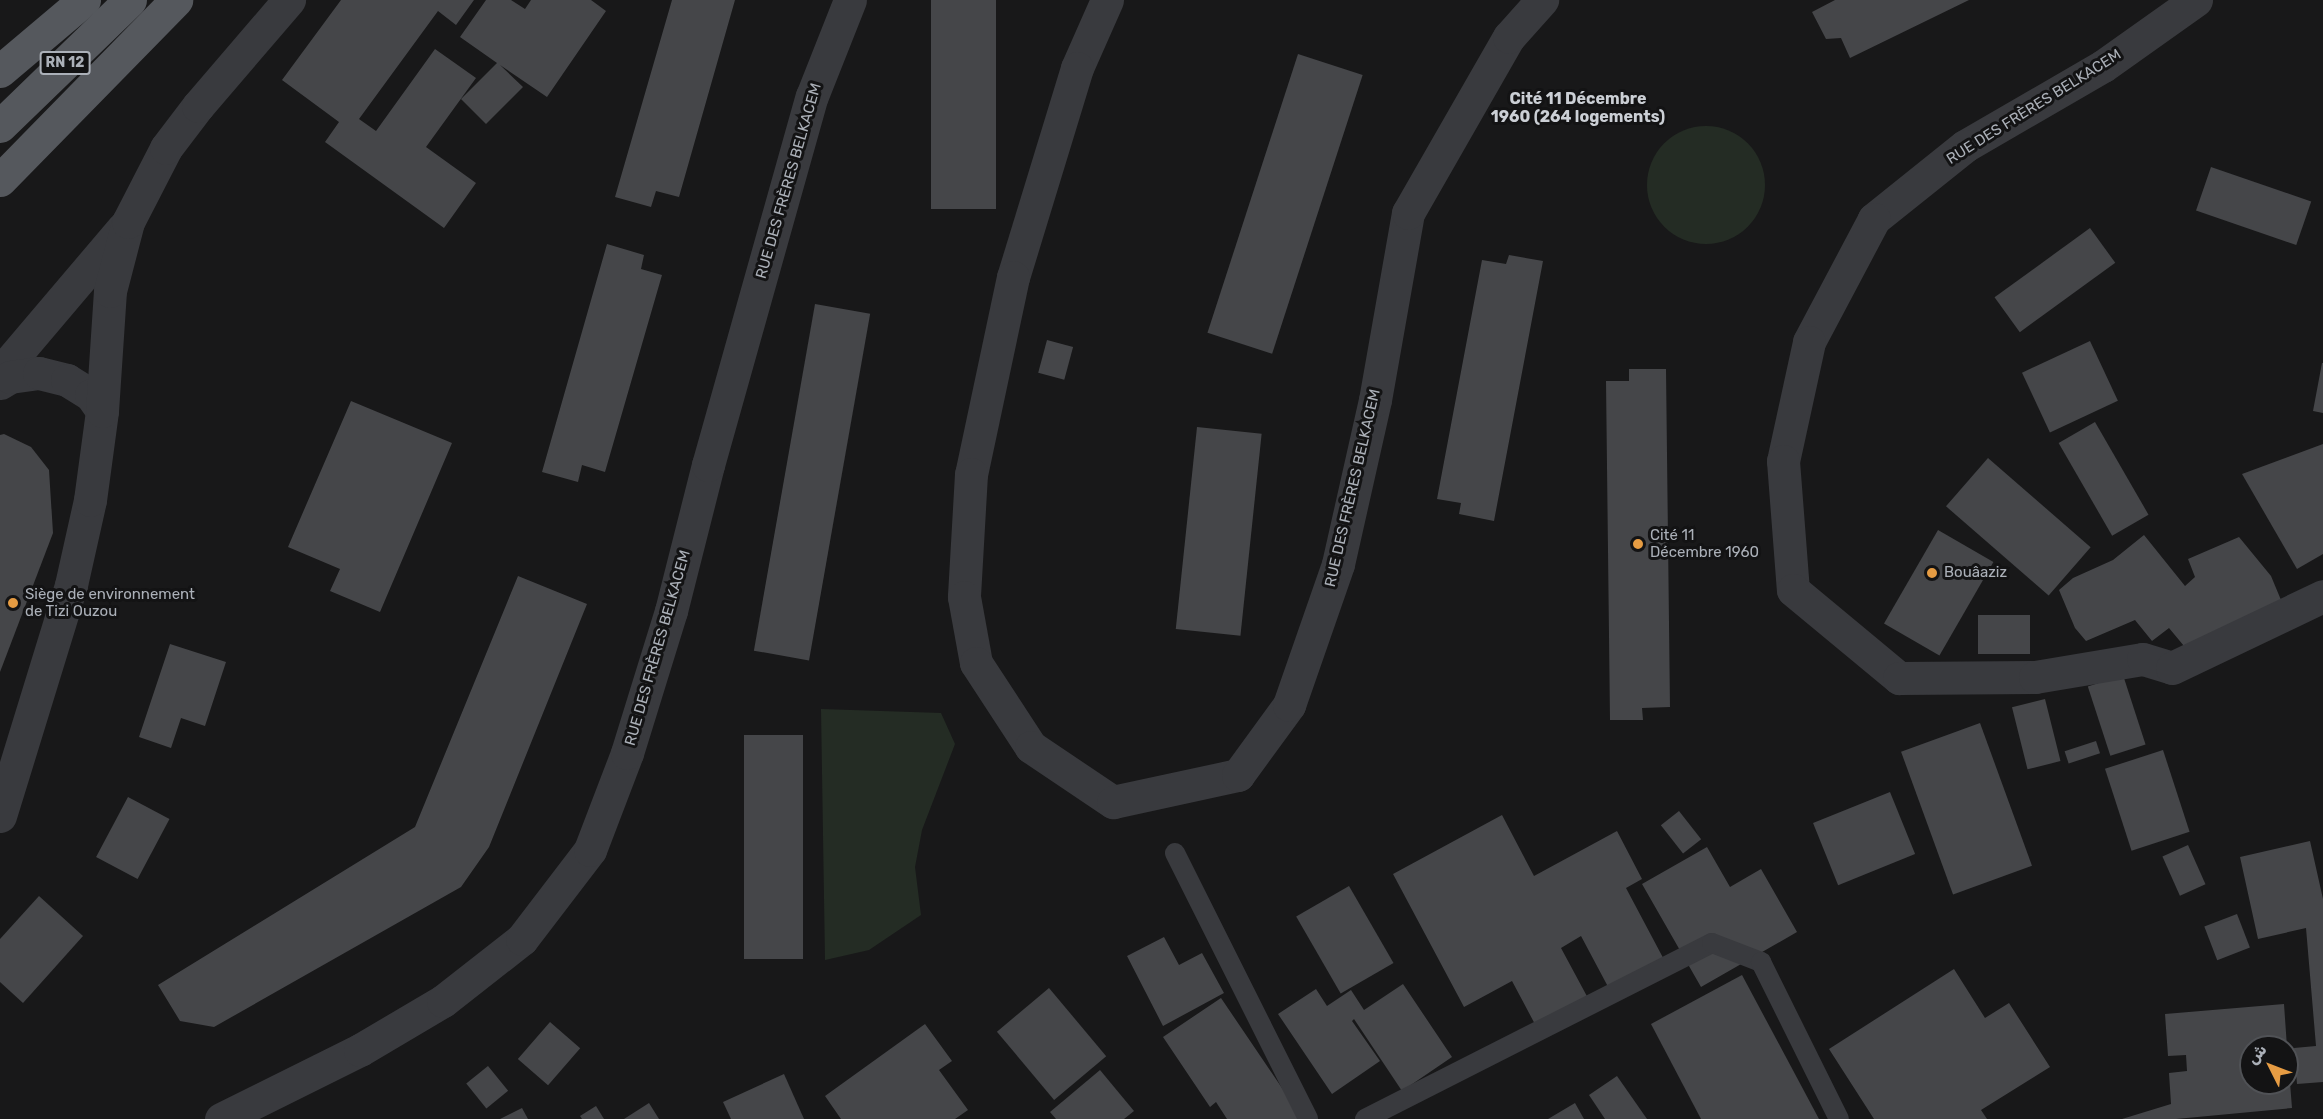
<!DOCTYPE html>
<html>
<head>
<meta charset="utf-8">
<style>
  body { margin:0 }
  #map { position:relative; width:2323px; height:1119px; overflow:hidden; background:#181819; font-family:Rubik,"Noto Sans Arabic",sans-serif }
  div>[style] { position:absolute }
  .green>* { inset:0; background:#242c24 }
  .round { border-radius:50% }
  .building>* { inset:0; background:#454649; transform-origin:0 0 }
  .service>* { height:20px; margin:-10px; padding:0 10px; transform-origin:10px; border-radius:10px; background:#393a3e }
  .minor>* { height:33px; margin:-16.5px; padding:0 16.5px; transform-origin:16.5px; border-radius:16.5px; background:#393a3e }
  .primary>* { height:33px; margin:-16.5px; padding:0 16.5px; transform-origin:16.5px; border-radius:16.5px; background:#55585d }
  .dots>* { width:16px; height:16px; translate:-50% -50%; box-sizing:border-box; border:3px solid #131314; border-radius:50% }
  span { translate:-50% -50%; white-space:nowrap; text-align:center; line-height:1.15; -webkit-text-stroke:6px #131314; paint-order:stroke }
  .shield-label span { padding:2px 4px; background:#131314; border:2px solid; border-radius:4px; -webkit-text-stroke-width:0 }
  .shield-label { font-size:14px; color:#abb0b8; font-weight:700 }
  .street-label { font-size:15px; color:#abb0b8 }
  .poi-label { font-size:15px; color:#abb0b8 }
  .left { translate:0 -50%; text-align:left }
  .neighbourhood-label { font-size:16px; color:#cbcfd5; font-weight:700 }
  .north { position:absolute; left:2239px; top:1035px; width:60px; height:60px; box-sizing:border-box; background:#131314; border:2px solid #505256; border-radius:50%; rotate:312deg; font-size:16px; font-weight:700; line-height:24px; text-align:center; color:#abb0b8 }
  .north::after { content:''; display:block; margin:auto; width:21px; height:27px; background:#e69c43; clip-path:polygon(50% 0,100% 100%,50% 72%,0 100%) }
</style>
</head>
<body>
<div id="map">
  <div class="green">
    <i class="round" style="left:1647px;top:126px;width:118px;height:118px"></i>
    <i style="clip-path:polygon(821px 709px,941px 713px,955px 744px,922px 830px,915px 867px,921px 915px,869px 950px,825px 960px)"></i>
  </div>
  <div class="building">
    <i style="clip-path:polygon(341px 0,474px 0,456px 25px,438px 11px,359px 119px,376px 131px,435px 49px,476px 78px,426px 147px,476px 183px,444px 228px,325px 142px,339px 122px,282px 80px)"></i>
    <i style="clip-path:polygon(486px 0,511px 0,525px 9px,531px 0,591px 0,606px 11px,547px 97px,500px 65px,523px 87px,486px 124px,461px 99px,497px 63px,460px 37px)"></i>
    <i style="clip-path:polygon(672px 0,735px 0,679px 197px,656px 191px,651px 207px,615px 197px)"></i>
    <i style="left:931px;top:0;width:65px;height:209px"></i>
    <i style="clip-path:polygon(1835px 0,1969px 0,1850px 58px,1841px 38px,1826px 39px,1812px 12px)"></i>
    <i style="left:1298px;top:54px;width:68px;height:293px;rotate:18deg"></i>
    <i style="left:2211px;top:167px;width:106px;height:46px;rotate:19deg"></i>
    <i style="left:2090px;top:228px;width:43px;height:118px;rotate:54deg"></i>
    <i style="clip-path:polygon(607px 244px,644px 255px,641px 269px,662px 275px,605px 472px,582px 465px,578px 482px,542px 472px)"></i>
    <i style="clip-path:polygon(1509px 255px,1543px 261px,1494px 521px,1459px 514px,1461px 503px,1437px 499px,1482px 260px,1506px 264px)"></i>
    <i style="left:815px;top:304px;width:56px;height:352px;rotate:10deg"></i>
    <i style="left:1047px;top:340px;width:27px;height:34px;rotate:15deg"></i>
    <i style="left:2090px;top:341px;width:66px;height:75px;rotate:65deg"></i>
    <i style="clip-path:polygon(2322px 363px,2323px 363px,2323px 413px,2313px 411px)"></i>
    <i style="clip-path:polygon(1629px 369px,1666px 369px,1670px 707px,1642px 708px,1643px 720px,1610px 720px,1606px 381px,1629px 381px)"></i>
    <i style="clip-path:polygon(351px 401px,452px 443px,380px 612px,330px 591px,340px 569px,288px 547px)"></i>
    <i style="left:2095px;top:422px;width:107px;height:42px;rotate:60deg"></i>
    <i style="left:1197px;top:427px;width:65px;height:203px;rotate:6deg"></i>
    <i style="clip-path:polygon(4px 434px,31px 447px,49px 470px,53px 533px,0 672px,0 435px)"></i>
    <i style="clip-path:polygon(2323px 444px,2323px 554px,2297px 569px,2242px 474px)"></i>
    <i style="left:1988px;top:458px;width:136px;height:64px;rotate:41deg"></i>
    <i style="left:1938px;top:530px;width:64px;height:108px;rotate:30deg"></i>
    <i style="clip-path:polygon(2144px 535px,2185px 586px,2195px 577px,2188px 559px,2239px 537px,2271px 576px,2281px 600px,2184px 646px,2169px 628px,2152px 641px,2135px 620px,2086px 641px,2075px 628px,2059px 590px,2073px 578px,2113px 560px)"></i>
    <i style="clip-path:polygon(518px 576px,587px 604px,489px 847px,461px 887px,214px 1027px,180px 1021px,158px 985px,415px 827px)"></i>
    <i style="left:1978px;top:615px;width:52px;height:39px"></i>
    <i style="clip-path:polygon(170px 644px,226px 662px,205px 726px,181px 718px,171px 748px,139px 737px)"></i>
    <i style="left:2123px;top:675px;width:73px;height:37px;rotate:72deg"></i>
    <i style="left:2045px;top:699px;width:64px;height:34px;rotate:76deg"></i>
    <i style="left:1980px;top:723px;width:152px;height:84px;rotate:70deg"></i>
    <i style="left:744px;top:735px;width:59px;height:224px"></i>
    <i style="left:2096px;top:741px;width:13px;height:33px;rotate:72deg"></i>
    <i style="left:2163px;top:750px;width:86px;height:61px;rotate:72deg"></i>
    <i style="left:1890px;top:792px;width:67px;height:83px;rotate:68deg"></i>
    <i style="left:128px;top:797px;width:47px;height:68px;rotate:28deg"></i>
    <i style="left:1679px;top:811px;width:36px;height:23px;rotate:52deg"></i>
    <i style="clip-path:polygon(1502px 815px,1534px 876px,1617px 831px,1642px 879px,1626px 888px,1669px 969px,1614px 998px,1581px 936px,1561px 948px,1589px 1000px,1537px 1028px,1512px 981px,1464px 1007px,1393px 874px)"></i>
    <i style="clip-path:polygon(2310px 841px,2323px 899px,2323px 1082px,2297px 1084px,2294px 1048px,2316px 1046px,2306px 928px,2258px 939px,2240px 857px)"></i>
    <i style="left:2188px;top:845px;width:43px;height:28px;rotate:66deg"></i>
    <i style="clip-path:polygon(1707px 847px,1730px 887px,1761px 869px,1797px 932px,1701px 987px,1642px 884px)"></i>
    <i style="left:1349px;top:886px;width:89px;height:61px;rotate:60deg"></i>
    <i style="clip-path:polygon(39px 896px,83px 936px,23px 1003px,0 982px,0 939px)"></i>
    <i style="left:2237px;top:914px;width:36px;height:35px;rotate:69deg"></i>
    <i style="clip-path:polygon(1164px 937px,1179px 965px,1202px 953px,1224px 993px,1163px 1026px,1127px 956px)"></i>
    <i style="clip-path:polygon(1954px 969px,1985px 1018px,2009px 1003px,2050px 1067px,1981px 1110px,1987px 1119px,1874px 1119px,1829px 1049px)"></i>
    <i style="clip-path:polygon(1742px 975px,1819px 1119px,1701px 1119px,1651px 1024px)"></i>
    <i style="clip-path:polygon(1403px 984px,1452px 1057px,1402px 1091px,1354px 1019px,1352px 1021px,1380px 1061px,1332px 1094px,1278px 1014px,1316px 989px,1327px 1006px,1351px 990px,1364px 1010px)"></i>
    <i style="left:1049px;top:988px;width:89px;height:68px;rotate:50deg"></i>
    <i style="clip-path:polygon(1221px 998px,1303px 1119px,1227px 1119px,1216px 1102px,1210px 1107px,1163px 1037px)"></i>
    <i style="clip-path:polygon(2284px 1004px,2287px 1047px,2251px 1047px,2251px 1083px,2287px 1083px,2289px 1070px,2292px 1108px,2176px 1119px,2122px 1119px,2171px 1104px,2169px 1073px,2187px 1071px,2186px 1055px,2168px 1056px,2165px 1014px)"></i>
    <i style="left:550px;top:1022px;width:40px;height:49px;rotate:41deg"></i>
    <i style="clip-path:polygon(925px 1024px,952px 1061px,939px 1070px,968px 1110px,955px 1119px,841px 1119px,825px 1096px)"></i>
    <i style="left:488px;top:1066px;width:32px;height:28px;rotate:51deg"></i>
    <i style="clip-path:polygon(1100px 1070px,1134px 1111px,1124px 1119px,1056px 1119px,1050px 1112px)"></i>
    <i style="clip-path:polygon(784px 1074px,804px 1119px,731px 1119px,723px 1102px)"></i>
    <i style="clip-path:polygon(1617px 1076px,1647px 1119px,1605px 1119px,1589px 1095px)"></i>
    <i style="clip-path:polygon(649px 1103px,659px 1119px,624px 1119px)"></i>
    <i style="clip-path:polygon(1575px 1103px,1584px 1119px,1548px 1119px)"></i>
    <i style="clip-path:polygon(596px 1106px,604px 1119px,582px 1119px,580px 1116px)"></i>
    <i style="clip-path:polygon(522px 1108px,528px 1119px,500px 1119px)"></i>
  </div>
  <div class="service">
    <i style="left:1175px;top:853px;width:297px;rotate:63.4deg"></i>
    <i style="left:1365px;top:1119px;width:389px;rotate:-26.9deg"></i>
    <i style="left:1712px;top:943px;width:53px;rotate:21.2deg"></i>
    <i style="left:1761px;top:962px;width:175px;rotate:63.6deg"></i>
  </div>
  <div class="minor">
    <i style="left:1107px;top:0;width:74px;rotate:113.8deg"></i>
    <i style="left:1077px;top:68px;width:219px;rotate:107deg"></i>
    <i style="left:1013px;top:277px;width:201px;rotate:102deg"></i>
    <i style="left:971px;top:474px;width:123px;rotate:93.3deg"></i>
    <i style="left:964px;top:597px;width:67px;rotate:79.7deg"></i>
    <i style="left:976px;top:663px;width:100px;rotate:56.8deg"></i>
    <i style="left:1031px;top:747px;width:99px;rotate:33.9deg"></i>
    <i style="left:1113px;top:802px;width:128px;rotate:-12.2deg"></i>
    <i style="left:1238px;top:775px;width:87px;rotate:-53.9deg"></i>
    <i style="left:1289px;top:705px;width:149px;rotate:-70.8deg"></i>
    <i style="left:1338px;top:564px;width:168px;rotate:-77.3deg"></i>
    <i style="left:1375px;top:400px;width:190px;rotate:-80deg"></i>
    <i style="left:1408px;top:213px;width:203px;rotate:-60.2deg"></i>
    <i style="left:1509px;top:37px;width:50px;rotate:-48.3deg"></i>
    <i style="left:2196px;top:0;width:114px;rotate:144.6deg"></i>
    <i style="left:2103px;top:66px;width:160px;rotate:149.9deg"></i>
    <i style="left:1965px;top:146px;width:117px;rotate:141.3deg"></i>
    <i style="left:1874px;top:219px;width:139px;rotate:117.9deg"></i>
    <i style="left:1809px;top:342px;width:122px;rotate:102.3deg"></i>
    <i style="left:1783px;top:461px;width:129px;rotate:85.6deg"></i>
    <i style="left:1793px;top:590px;width:138px;rotate:39.7deg"></i>
    <i style="left:1899px;top:678px;width:136px;rotate:-0.4deg"></i>
    <i style="left:2035px;top:677px;width:109px;rotate:-9.5deg"></i>
    <i style="left:2143px;top:659px;width:30px;rotate:17deg"></i>
    <i style="left:2172px;top:668px;width:167px;rotate:-25.5deg"></i>
    <i style="left:0;top:373px;width:190px;rotate:-49.7deg"></i>
    <i style="left:0;top:383px;width:12px;rotate:-31deg"></i>
    <i style="left:10px;top:377px;width:29px;rotate:-8deg"></i>
    <i style="left:39px;top:373px;width:29px;rotate:14deg"></i>
    <i style="left:67px;top:380px;width:28px;rotate:32deg"></i>
    <i style="left:91px;top:395px;width:19px;rotate:55deg"></i>
    <i style="left:0;top:816px;width:242px;rotate:-72.9deg"></i>
    <i style="left:71px;top:585px;width:87px;rotate:-77.4deg"></i>
    <i style="left:90px;top:500px;width:90px;rotate:-82.3deg"></i>
    <i style="left:102px;top:411px;width:120px;rotate:-86.2deg"></i>
    <i style="left:110px;top:291px;width:71px;rotate:-75.4deg"></i>
    <i style="left:128px;top:222px;width:83px;rotate:-62.8deg"></i>
    <i style="left:166px;top:148px;width:53px;rotate:-52.7deg"></i>
    <i style="left:198px;top:106px;width:140px;rotate:-49.4deg"></i>
    <i style="left:221px;top:1119px;width:155px;rotate:-26.4deg"></i>
    <i style="left:360px;top:1050px;width:96px;rotate:-30.6deg"></i>
    <i style="left:443px;top:1001px;width:100px;rotate:-38.1deg"></i>
    <i style="left:522px;top:939px;width:112px;rotate:-52.6deg"></i>
    <i style="left:590px;top:850px;width:104px;rotate:-69.1deg"></i>
    <i style="left:627px;top:753px;width:149px;rotate:-72.8deg"></i>
    <i style="left:671px;top:611px;width:151px;rotate:-75.8deg"></i>
    <i style="left:708px;top:465px;width:383px;rotate:-74.3deg"></i>
    <i style="left:812px;top:96px;width:103px;rotate:-68.4deg"></i>
  </div>
  <div class="primary">
    <i style="left:0;top:71px;width:110px;rotate:-40.2deg"></i>
    <i style="left:0;top:126px;width:181px;rotate:-44.1deg"></i>
    <i style="left:0;top:180px;width:252px;rotate:-45.6deg"></i>
  </div>
  <div class="dots">
    <i style="left:1638px;top:544px;background:#e69c43"></i>
    <i style="left:1932px;top:573px;background:#e69c43"></i>
    <i style="left:13px;top:603px;background:#e69c43"></i>
  </div>
  <div class="shield-label">
    <span style="left:65px;top:63px">RN 12</span>
  </div>
  <div class="street-label">
    <span style="left:2034px;top:107px;rotate:-32deg">RUE DES FRÈRES BELKACEM</span>
    <span style="left:789px;top:181px;rotate:-74deg">RUE DES FRÈRES BELKACEM</span>
    <span style="left:1353px;top:488px;rotate:-77deg">RUE DES FRÈRES BELKACEM</span>
    <span style="left:658px;top:648px;rotate:-74deg">RUE DES FRÈRES BELKACEM</span>
  </div>
  <div class="poi-label">
    <span class="left" style="left:1650px;top:544px">Cité 11<br>Décembre 1960</span>
    <span class="left" style="left:1944px;top:573px">Bouâaziz</span>
    <span class="left" style="left:25px;top:603px">Siège de environnement<br>de Tizi Ouzou</span>
  </div>
  <div class="neighbourhood-label">
    <span style="left:1578px;top:108px">Cité 11 Décembre<br>1960 (264 logements)</span>
  </div>
  <div class="north">ش</div>
</div>
</body>
</html>
